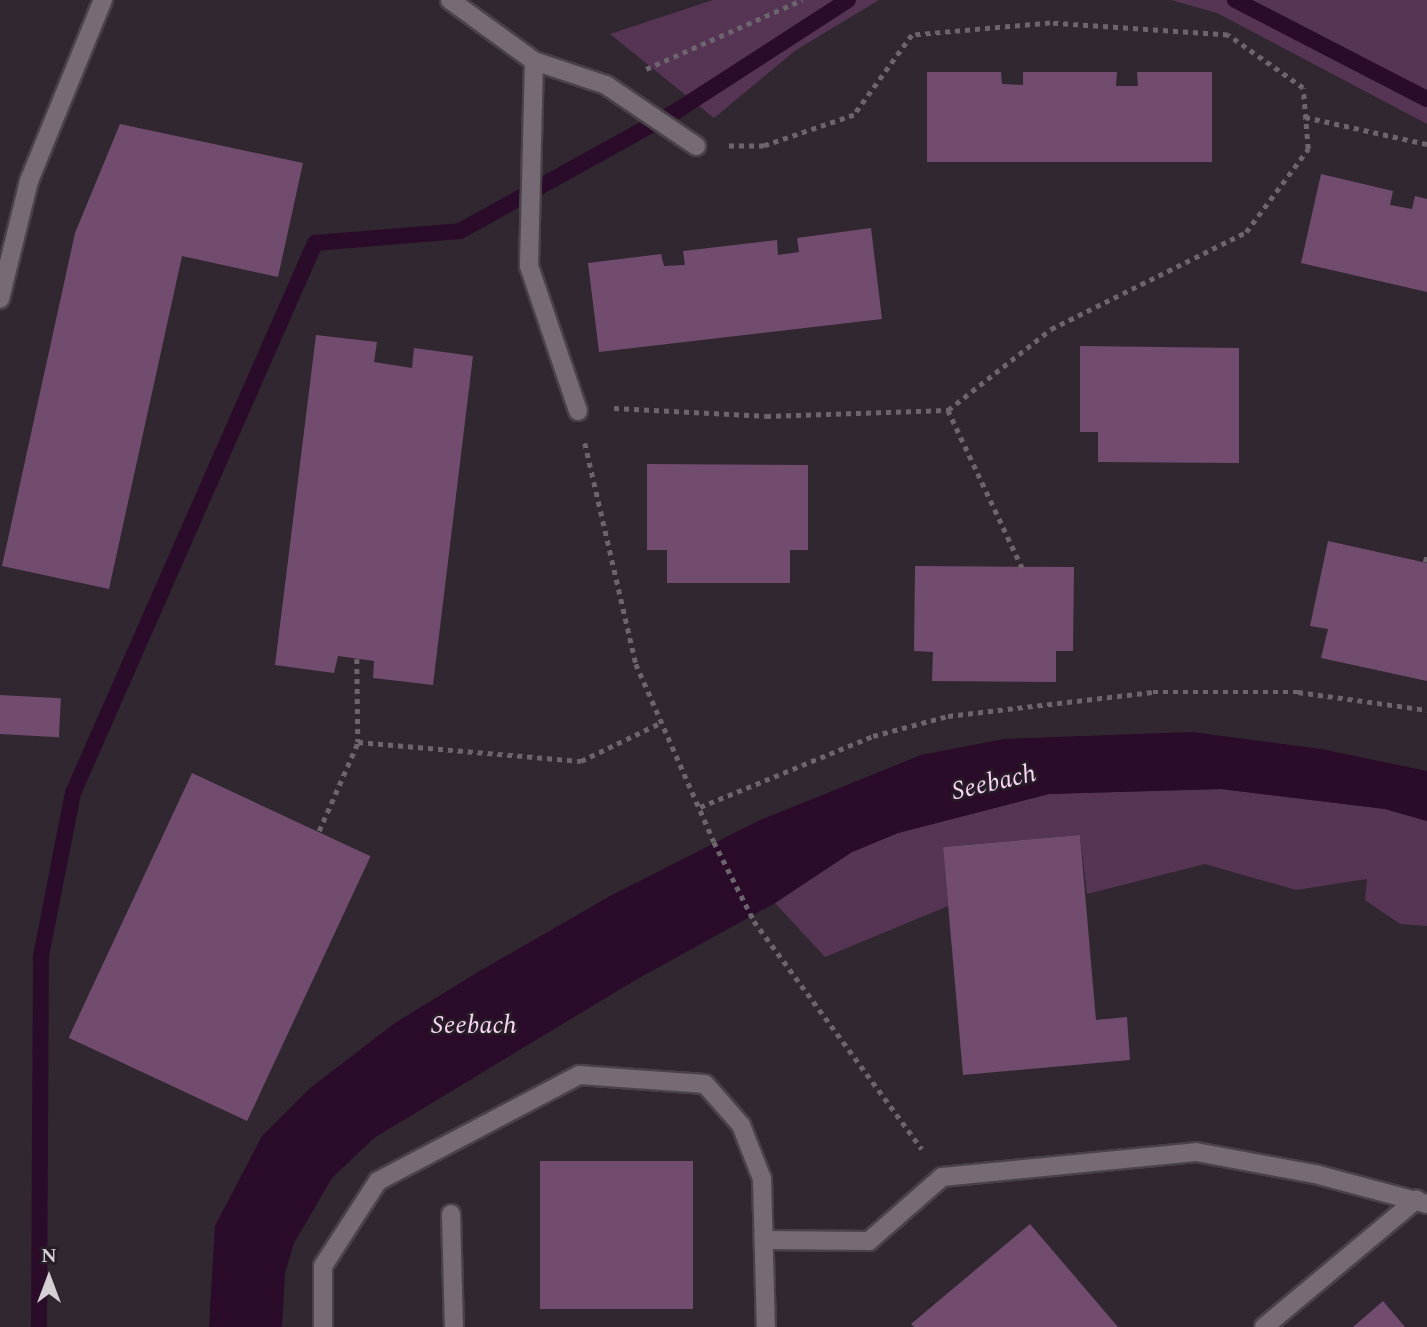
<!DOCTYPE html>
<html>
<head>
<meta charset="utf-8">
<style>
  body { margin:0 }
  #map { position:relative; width:1427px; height:1327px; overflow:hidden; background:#312730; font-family:Spectral,serif }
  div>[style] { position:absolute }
  .green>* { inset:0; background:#553553 }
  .water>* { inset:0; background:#2a0b29 }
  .stream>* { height:16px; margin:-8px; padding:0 8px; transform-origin:8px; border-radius:8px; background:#2a0b29 }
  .building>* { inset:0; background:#714c6e; transform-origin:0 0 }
  .path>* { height:4.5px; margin-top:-2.25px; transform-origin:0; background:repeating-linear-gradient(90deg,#6d656d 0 5px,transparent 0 10px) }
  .roads { filter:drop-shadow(2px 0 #494249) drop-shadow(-2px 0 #494249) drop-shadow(0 2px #494249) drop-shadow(0 -2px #494249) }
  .service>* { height:18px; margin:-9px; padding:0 9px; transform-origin:9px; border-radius:9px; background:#766a74 }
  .minor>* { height:18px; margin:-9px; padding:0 9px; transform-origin:9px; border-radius:9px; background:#766a74 }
  .tertiary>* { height:18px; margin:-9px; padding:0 9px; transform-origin:9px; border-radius:9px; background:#766a74 }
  span { translate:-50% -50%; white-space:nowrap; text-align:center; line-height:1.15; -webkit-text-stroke:5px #271d26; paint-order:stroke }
  .water-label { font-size:26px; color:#fbd6f7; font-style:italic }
  .north { position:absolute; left:14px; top:1243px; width:70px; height:70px; -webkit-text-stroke:5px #271d26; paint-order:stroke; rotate:0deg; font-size:19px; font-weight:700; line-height:28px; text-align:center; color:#d6d0d6 }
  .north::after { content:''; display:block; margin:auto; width:24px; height:32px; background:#d6d0d6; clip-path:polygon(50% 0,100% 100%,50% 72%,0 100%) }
</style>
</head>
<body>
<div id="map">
  <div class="green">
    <i style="clip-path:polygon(713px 0,879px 0,796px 50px,714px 118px,610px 34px)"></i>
    <i style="clip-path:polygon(1171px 0,1427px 0,1427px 124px,1217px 13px)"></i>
    <i style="clip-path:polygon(1221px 789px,1385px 809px,1427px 821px,1427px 926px,1400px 924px,1365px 900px,1367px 879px,1296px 890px,1205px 864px,1087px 894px,1080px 835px,943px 847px,948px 906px,825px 957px,775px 903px,852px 852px,898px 833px,1049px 794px)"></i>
  </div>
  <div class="water">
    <i style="clip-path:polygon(1192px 732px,1321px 749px,1427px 771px,1427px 821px,1385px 809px,1221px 789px,1049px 794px,898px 833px,852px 852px,775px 903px,632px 982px,374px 1138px,332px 1178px,294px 1243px,285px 1273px,282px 1327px,209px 1327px,215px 1226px,262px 1136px,310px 1088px,395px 1023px,478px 972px,612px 895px,758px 821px,921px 755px,1004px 739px)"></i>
  </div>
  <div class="stream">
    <i style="left:1235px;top:0;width:216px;rotate:27.3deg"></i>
    <i style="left:39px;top:1327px;width:371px;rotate:-89.7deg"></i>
    <i style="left:41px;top:956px;width:166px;rotate:-78.9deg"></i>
    <i style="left:73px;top:793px;width:601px;rotate:-66.25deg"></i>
    <i style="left:315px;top:243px;width:145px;rotate:-4.7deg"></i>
    <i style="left:460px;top:231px;width:246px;rotate:-29deg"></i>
    <i style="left:675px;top:112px;width:206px;rotate:-32.9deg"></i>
  </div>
  <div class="building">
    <i style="clip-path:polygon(927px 72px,1001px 72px,1002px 84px,1023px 85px,1023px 72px,1117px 72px,1116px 86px,1138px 86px,1137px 72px,1212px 72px,1212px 162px,927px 162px)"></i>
    <i style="clip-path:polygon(120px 124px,303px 163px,278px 277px,182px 256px,109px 589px,2px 566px,75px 233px)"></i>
    <i style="clip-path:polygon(1321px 174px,1393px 191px,1390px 205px,1412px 209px,1415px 196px,1427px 199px,1427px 292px,1301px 263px)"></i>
    <i style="clip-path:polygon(871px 228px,882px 319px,599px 352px,588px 263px,661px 254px,664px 266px,685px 265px,683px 251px,777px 240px,778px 255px,799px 252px,797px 238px)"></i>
    <i style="clip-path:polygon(316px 335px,377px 342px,374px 362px,412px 368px,414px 348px,473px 356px,433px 685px,373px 678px,374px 661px,338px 656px,334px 673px,275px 665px)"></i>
    <i style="clip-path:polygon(1080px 346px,1239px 348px,1239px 463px,1098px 462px,1098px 432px,1080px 432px)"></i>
    <i style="clip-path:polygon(647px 464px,808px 465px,808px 550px,790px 550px,790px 583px,667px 583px,667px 550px,647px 550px)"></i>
    <i style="clip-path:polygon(1328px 541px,1427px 563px,1427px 681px,1321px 658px,1328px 629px,1310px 626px)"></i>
    <i style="clip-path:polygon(915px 566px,1074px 567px,1073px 651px,1056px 651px,1056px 682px,932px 681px,933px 652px,914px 651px)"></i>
    <i style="left:0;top:695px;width:61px;height:39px;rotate:3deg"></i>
    <i style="left:192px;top:773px;width:197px;height:292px;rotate:25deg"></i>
    <i style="clip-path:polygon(1080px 835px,1096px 1020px,1127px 1017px,1130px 1060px,963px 1075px,943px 847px)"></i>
    <i style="left:540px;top:1161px;width:153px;height:148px"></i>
    <i style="clip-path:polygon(1030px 1224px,1118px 1327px,914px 1327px,911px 1324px)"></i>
    <i style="clip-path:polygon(1383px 1301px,1405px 1327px,1353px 1327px)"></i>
  </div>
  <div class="path">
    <i style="left:646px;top:69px;width:171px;rotate:-23.9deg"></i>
    <i style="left:1305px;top:117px;width:125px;rotate:12.5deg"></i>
    <i style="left:614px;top:408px;width:152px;rotate:3deg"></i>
    <i style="left:766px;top:416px;width:182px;rotate:-1.9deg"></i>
    <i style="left:948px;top:410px;width:131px;rotate:-38.2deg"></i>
    <i style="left:1051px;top:329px;width:218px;rotate:-26.4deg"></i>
    <i style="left:1246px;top:232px;width:104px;rotate:-53.2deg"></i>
    <i style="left:1308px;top:149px;width:61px;rotate:-94.7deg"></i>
    <i style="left:1303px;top:88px;width:92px;rotate:-144.8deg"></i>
    <i style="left:1228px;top:35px;width:178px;rotate:-176.1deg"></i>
    <i style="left:1050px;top:23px;width:139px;rotate:175deg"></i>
    <i style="left:912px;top:35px;width:99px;rotate:125.9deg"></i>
    <i style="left:854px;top:115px;width:95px;rotate:161deg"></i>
    <i style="left:764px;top:146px;width:35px;rotate:180deg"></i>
    <i style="left:948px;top:410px;width:174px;rotate:64.8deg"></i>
    <i style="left:585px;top:443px;width:227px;rotate:77deg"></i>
    <i style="left:636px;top:664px;width:194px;rotate:66.3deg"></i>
    <i style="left:714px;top:842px;width:89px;rotate:63.1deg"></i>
    <i style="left:754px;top:921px;width:283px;rotate:53.6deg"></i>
    <i style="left:1425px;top:562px;width:7px;rotate:-74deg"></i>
    <i style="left:357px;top:659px;width:83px;rotate:89.3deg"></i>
    <i style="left:358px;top:742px;width:224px;rotate:4.9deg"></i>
    <i style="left:581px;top:761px;width:90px;rotate:-25.7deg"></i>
    <i style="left:700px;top:807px;width:187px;rotate:-22.3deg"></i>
    <i style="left:873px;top:736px;width:78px;rotate:-14.9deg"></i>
    <i style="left:948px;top:716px;width:206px;rotate:-6.7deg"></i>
    <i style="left:1153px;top:692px;width:145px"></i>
    <i style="left:1298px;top:692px;width:130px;rotate:7.9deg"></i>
    <i style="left:319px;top:831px;width:97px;rotate:-66.3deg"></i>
  </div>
  <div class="roads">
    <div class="service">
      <i style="left:451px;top:1214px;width:113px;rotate:88.5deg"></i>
      <i style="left:765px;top:1240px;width:104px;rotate:0.6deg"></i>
      <i style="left:869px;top:1241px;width:97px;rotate:-41.2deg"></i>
      <i style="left:942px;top:1177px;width:255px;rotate:-5.6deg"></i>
      <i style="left:1196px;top:1152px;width:121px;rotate:10.5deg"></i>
      <i style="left:1315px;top:1174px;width:116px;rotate:15deg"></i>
      <i style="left:323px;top:1327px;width:61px;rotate:-90deg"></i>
      <i style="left:323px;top:1266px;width:101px;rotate:-57.1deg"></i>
      <i style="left:378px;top:1181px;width:227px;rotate:-27.8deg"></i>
      <i style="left:579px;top:1075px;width:126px;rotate:4.1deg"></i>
      <i style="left:705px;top:1084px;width:55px;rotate:48.7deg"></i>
      <i style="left:741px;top:1125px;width:58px;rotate:68.7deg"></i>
      <i style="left:762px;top:1179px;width:148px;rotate:88.5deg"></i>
      <i style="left:1264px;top:1327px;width:199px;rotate:-39.9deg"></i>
    </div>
    <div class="minor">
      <i style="left:450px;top:0;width:104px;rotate:36deg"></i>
      <i style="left:534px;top:61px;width:76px;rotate:18.4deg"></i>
      <i style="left:606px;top:85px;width:109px;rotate:34.1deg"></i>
      <i style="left:534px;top:61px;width:205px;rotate:91.4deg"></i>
      <i style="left:529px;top:266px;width:153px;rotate:71.3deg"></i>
    </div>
    <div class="tertiary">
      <i style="left:0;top:299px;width:122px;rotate:-76.2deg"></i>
      <i style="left:29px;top:181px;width:196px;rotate:-67.8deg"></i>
    </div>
  </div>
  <div class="water-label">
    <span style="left:994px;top:783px;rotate:-13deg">Seebach</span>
    <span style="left:474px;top:1026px">Seebach</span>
  </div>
  <div class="north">N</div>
</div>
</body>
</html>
